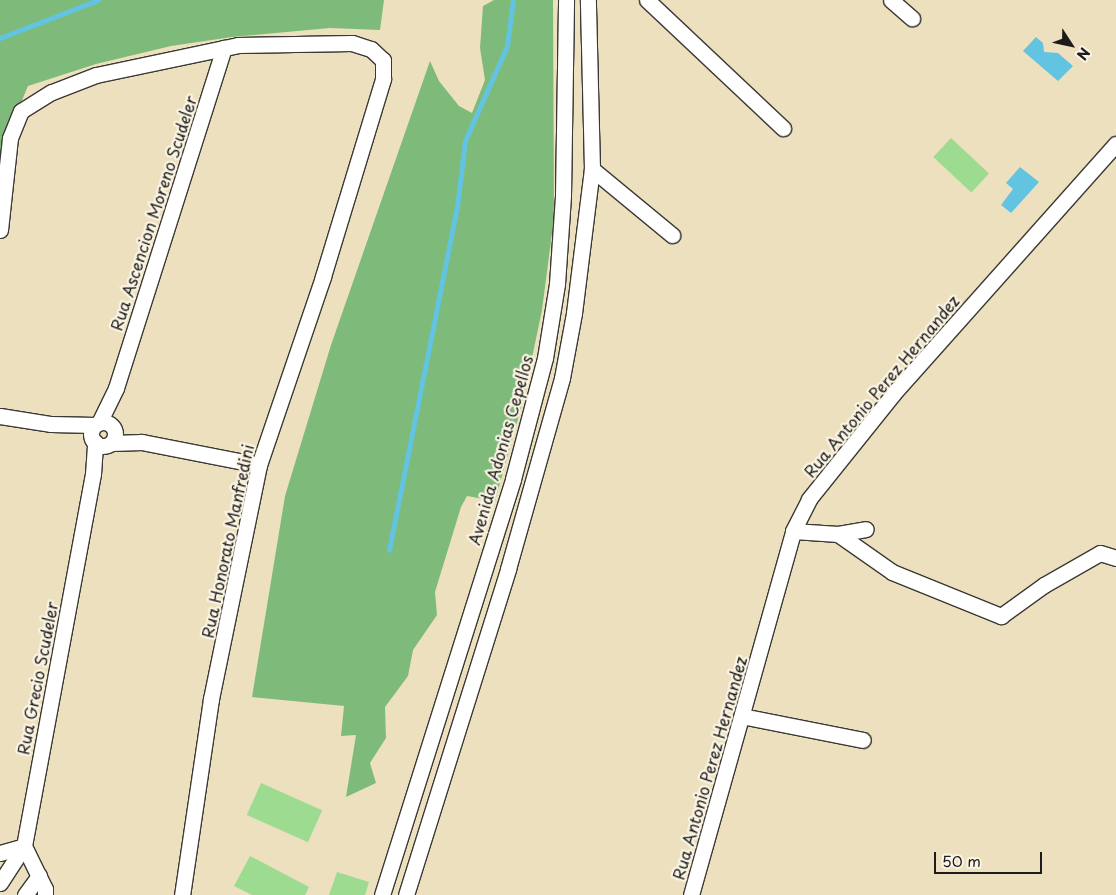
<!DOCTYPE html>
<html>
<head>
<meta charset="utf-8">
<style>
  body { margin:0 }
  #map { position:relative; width:1116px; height:895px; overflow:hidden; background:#ede0be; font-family:"Playpen Sans",sans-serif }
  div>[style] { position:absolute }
  .green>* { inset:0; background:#9ddb91; transform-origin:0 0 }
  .forest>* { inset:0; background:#7ebb7b }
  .water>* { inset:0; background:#63c4e1 }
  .stream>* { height:4.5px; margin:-2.25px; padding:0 2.25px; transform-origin:2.25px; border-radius:2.25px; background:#63c4e1 }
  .roads { filter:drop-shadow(1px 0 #3b3934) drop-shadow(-1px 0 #3b3934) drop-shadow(0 1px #3b3934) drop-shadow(0 -1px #3b3934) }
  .minor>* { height:15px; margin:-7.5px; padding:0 7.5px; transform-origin:7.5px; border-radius:7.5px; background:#fff }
  .minor>.ring { margin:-7.5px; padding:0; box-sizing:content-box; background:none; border:15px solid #fff; border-radius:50% }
  span { translate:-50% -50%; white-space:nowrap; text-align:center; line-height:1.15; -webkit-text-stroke:4.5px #fcf5e5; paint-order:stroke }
  .street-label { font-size:16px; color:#1c1c1c }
  .north { position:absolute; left:1046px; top:20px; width:50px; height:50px; -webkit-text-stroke:4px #fcf5e5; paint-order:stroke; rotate:125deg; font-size:14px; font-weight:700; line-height:20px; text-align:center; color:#1c1c1c }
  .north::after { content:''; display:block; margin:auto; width:18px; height:22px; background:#1c1c1c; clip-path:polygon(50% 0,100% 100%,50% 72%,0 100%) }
  .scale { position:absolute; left:934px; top:852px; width:108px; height:22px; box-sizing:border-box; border:2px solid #1c1c1c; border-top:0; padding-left:6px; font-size:15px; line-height:18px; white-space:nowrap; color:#1c1c1c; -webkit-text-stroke:4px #fcf5e5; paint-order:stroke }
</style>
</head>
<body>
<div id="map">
  <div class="green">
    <i style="left:951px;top:138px;width:52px;height:26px;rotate:43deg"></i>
    <i style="left:261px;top:783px;width:67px;height:35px;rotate:24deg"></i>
    <i style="clip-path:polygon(250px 856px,309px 887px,305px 895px,252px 895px,234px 886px)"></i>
    <i style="clip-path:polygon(337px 872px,369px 882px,365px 895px,329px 895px)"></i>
  </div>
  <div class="forest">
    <i style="clip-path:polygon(0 0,384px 0,380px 30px,330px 28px,232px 37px,171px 46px,96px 64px,28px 86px,0 153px)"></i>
    <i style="clip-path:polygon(494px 0,553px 0,554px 218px,542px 310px,523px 401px,495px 501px,467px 496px,461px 507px,435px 592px,437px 615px,413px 650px,408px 676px,385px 707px,386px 738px,370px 763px,376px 783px,346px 797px,356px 735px,341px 736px,344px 706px,252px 697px,285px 496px,331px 345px,430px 61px,439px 81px,459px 106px,472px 113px,485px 80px,480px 48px,483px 6px)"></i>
  </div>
  <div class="water">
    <i style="clip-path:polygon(1036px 37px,1043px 43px,1044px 52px,1058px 53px,1073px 66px,1058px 81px,1023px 51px)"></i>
    <i style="clip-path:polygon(1020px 167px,1039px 182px,1011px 213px,1001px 205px,1013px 189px,1006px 183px)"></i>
  </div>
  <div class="stream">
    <i style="left:0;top:38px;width:105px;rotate:-21.2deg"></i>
    <i style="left:389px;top:550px;width:350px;rotate:-78.8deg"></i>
    <i style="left:457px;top:207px;width:66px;rotate:-83.1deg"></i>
    <i style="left:465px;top:141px;width:104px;rotate:-66.1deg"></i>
    <i style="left:507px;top:46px;width:46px;rotate:-82.6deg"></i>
  </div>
  <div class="roads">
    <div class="minor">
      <i style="left:647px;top:0;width:187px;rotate:43.3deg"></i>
      <i style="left:891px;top:0;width:28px;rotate:41deg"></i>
      <i style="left:592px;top:169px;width:104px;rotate:39.5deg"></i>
      <i style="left:0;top:230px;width:93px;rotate:-83.8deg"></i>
      <i style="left:10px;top:138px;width:29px;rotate:-68deg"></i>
      <i style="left:21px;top:111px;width:36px;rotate:-32deg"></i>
      <i style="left:52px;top:92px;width:47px;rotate:-21.1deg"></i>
      <i style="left:96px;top:75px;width:145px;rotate:-11.9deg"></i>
      <i style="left:238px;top:45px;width:114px;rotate:-1deg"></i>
      <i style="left:352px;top:43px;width:20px;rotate:18deg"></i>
      <i style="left:371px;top:49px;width:16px;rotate:43deg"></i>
      <i style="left:383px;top:60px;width:19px;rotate:90deg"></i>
      <i style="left:383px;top:79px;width:207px;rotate:106.9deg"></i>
      <i style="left:323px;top:277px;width:199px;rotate:108.8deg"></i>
      <i style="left:259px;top:465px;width:239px;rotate:101.6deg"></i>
      <i style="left:211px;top:699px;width:198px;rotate:98.4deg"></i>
      <i style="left:0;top:416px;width:52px;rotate:8.9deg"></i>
      <i style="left:51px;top:424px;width:44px;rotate:1.3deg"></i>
      <i class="ring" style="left:91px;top:422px;width:9px;height:9px"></i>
      <i style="left:99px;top:423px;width:39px;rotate:-64deg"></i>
      <i style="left:116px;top:388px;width:357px;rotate:-72.4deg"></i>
      <i style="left:112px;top:443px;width:30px;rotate:-2deg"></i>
      <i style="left:142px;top:442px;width:119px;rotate:11.1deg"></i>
      <i style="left:793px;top:531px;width:45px;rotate:3.8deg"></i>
      <i style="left:838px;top:534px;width:66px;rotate:35.1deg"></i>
      <i style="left:892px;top:572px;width:118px;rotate:22deg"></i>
      <i style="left:1001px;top:616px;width:53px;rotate:-35.8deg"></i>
      <i style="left:1044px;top:585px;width:64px;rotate:-29.7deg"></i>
      <i style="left:1100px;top:553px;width:17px;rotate:17deg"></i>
      <i style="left:838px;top:534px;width:28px;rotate:-10deg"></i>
      <i style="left:742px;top:716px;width:123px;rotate:11.2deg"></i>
      <i style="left:0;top:853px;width:25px;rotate:-16deg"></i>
      <i style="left:24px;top:846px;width:48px;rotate:64deg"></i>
      <i style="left:45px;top:889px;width:6px;rotate:90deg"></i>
      <i style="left:0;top:883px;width:44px;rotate:-57deg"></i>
      <i style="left:24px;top:846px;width:378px;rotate:-79.5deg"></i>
      <i style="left:93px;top:474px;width:32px;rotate:-86deg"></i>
      <i style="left:25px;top:895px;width:24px;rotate:-54deg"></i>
      <i style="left:382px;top:895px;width:436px;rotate:-72.5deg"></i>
      <i style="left:513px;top:479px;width:125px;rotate:-75.2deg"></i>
      <i style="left:545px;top:358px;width:75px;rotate:-80.8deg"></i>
      <i style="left:557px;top:284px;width:89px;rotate:-86.1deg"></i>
      <i style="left:563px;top:195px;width:195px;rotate:-89.1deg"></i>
      <i style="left:406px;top:895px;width:342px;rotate:-72.6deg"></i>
      <i style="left:508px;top:569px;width:198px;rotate:-74.2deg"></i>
      <i style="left:562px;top:378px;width:66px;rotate:-79.5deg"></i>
      <i style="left:574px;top:313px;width:145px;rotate:-82.9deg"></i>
      <i style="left:592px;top:169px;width:169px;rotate:-91.4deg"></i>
      <i style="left:691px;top:895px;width:378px;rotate:-74.3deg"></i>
      <i style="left:793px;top:531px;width:36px;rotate:-63deg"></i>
      <i style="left:809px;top:499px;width:134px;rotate:-51.3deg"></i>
      <i style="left:893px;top:394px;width:335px;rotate:-48.3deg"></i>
    </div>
  </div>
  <div class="street-label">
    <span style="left:153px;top:213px;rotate:-72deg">Rua Ascencion Moreno Scudeler</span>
    <span style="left:881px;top:386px;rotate:-50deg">Rua Antonio Perez Hernandez</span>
    <span style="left:500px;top:450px;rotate:-74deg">Avenida Adonias Cepellos</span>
    <span style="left:227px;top:541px;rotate:-78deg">Rua Honorato Manfredini</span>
    <span style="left:37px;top:678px;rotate:-79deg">Rua Grecio Scudeler</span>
    <span style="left:709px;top:768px;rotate:-74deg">Rua Antonio Perez Hernandez</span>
  </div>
  <div class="north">N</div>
  <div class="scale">50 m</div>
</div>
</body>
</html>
